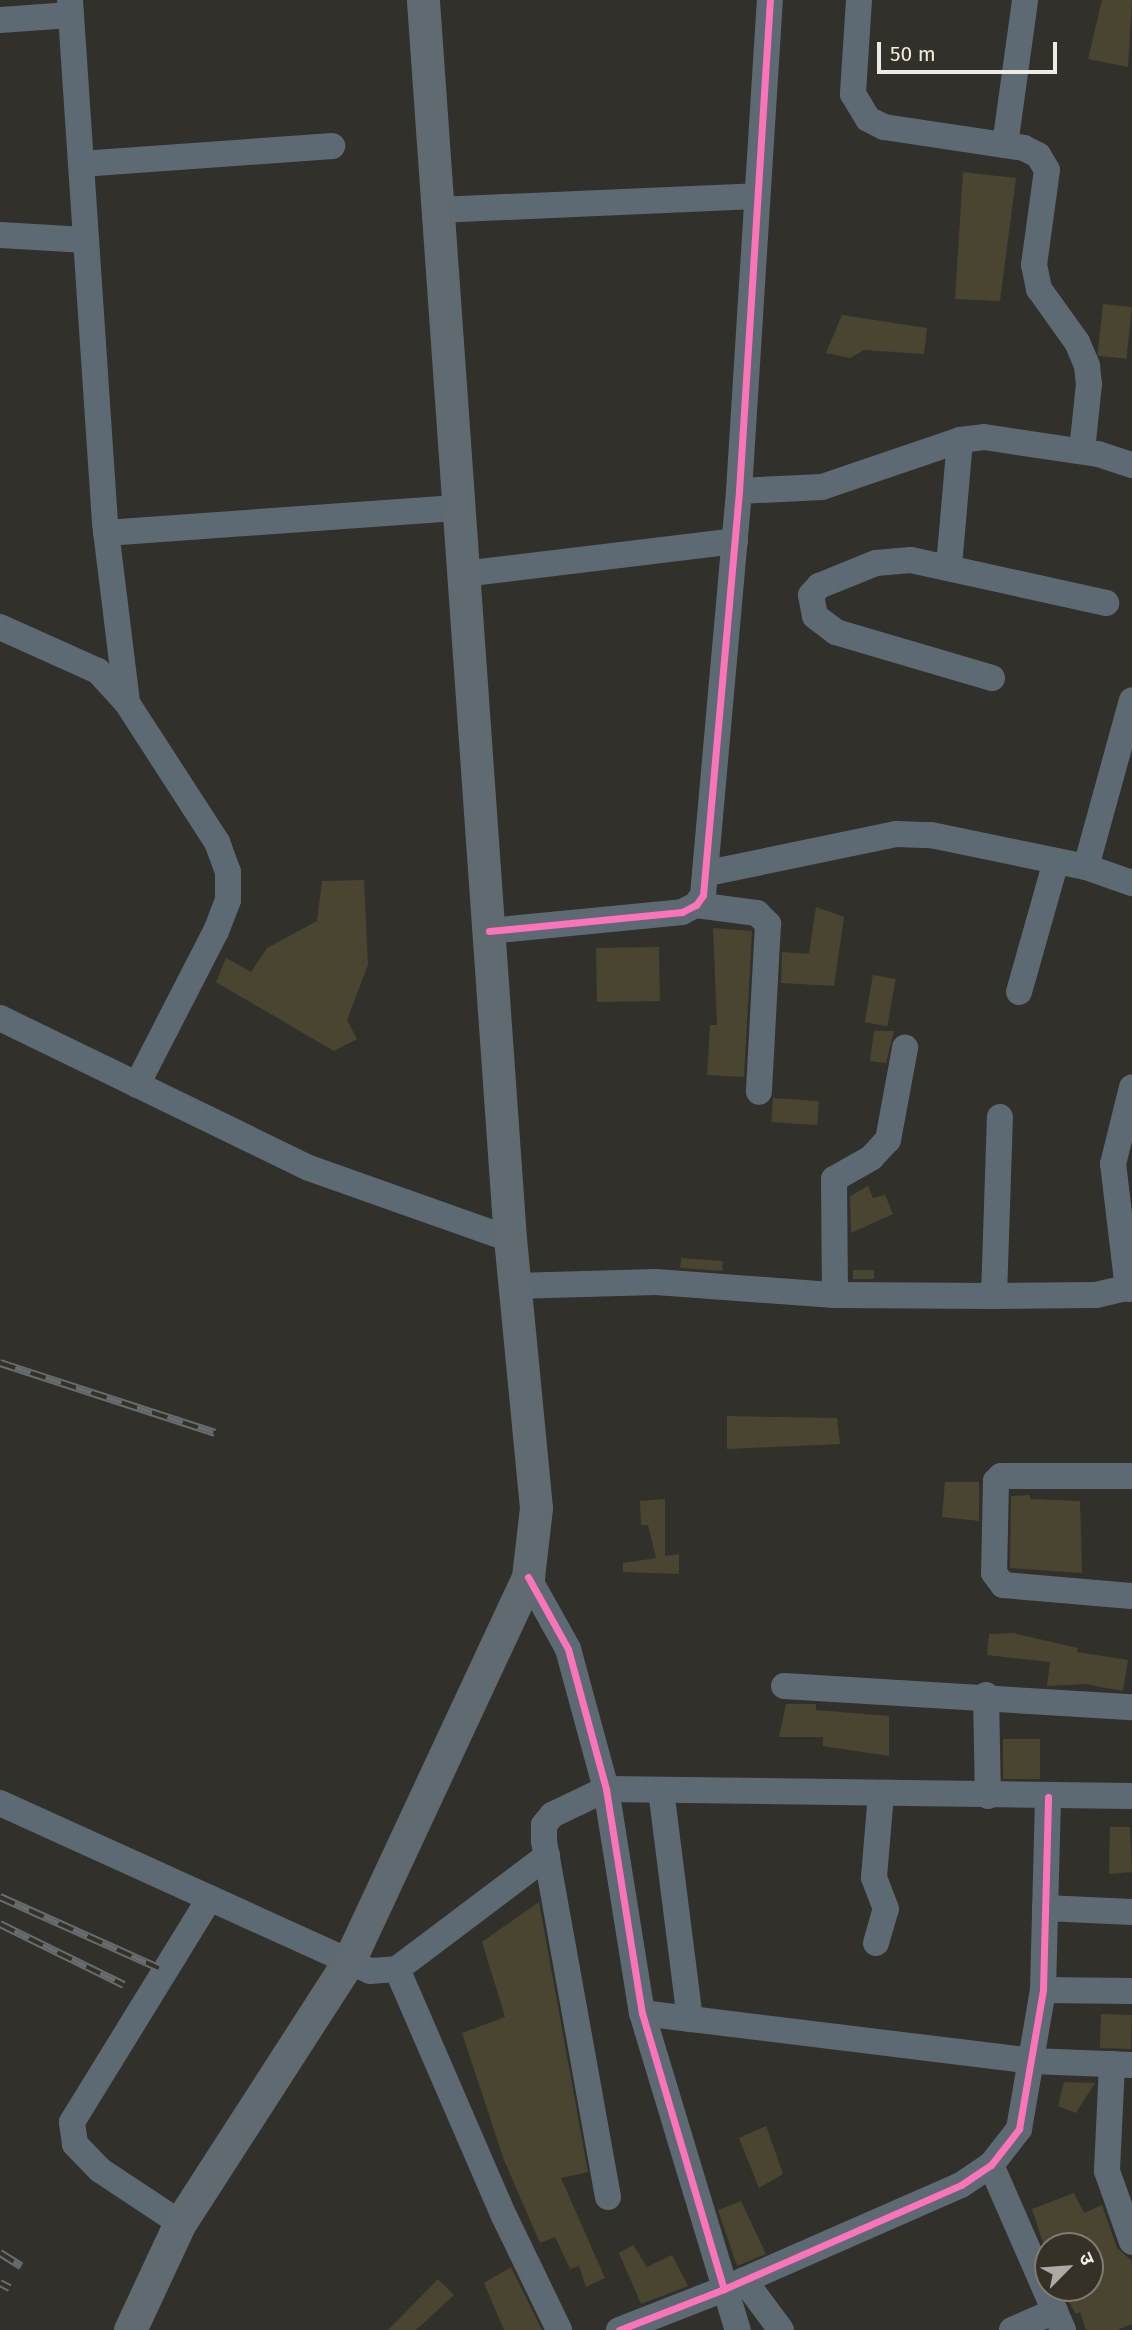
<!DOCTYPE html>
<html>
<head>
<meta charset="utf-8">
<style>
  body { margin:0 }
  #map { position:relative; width:1132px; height:2330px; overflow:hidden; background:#32302a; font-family:"Fira Sans","Noto Sans Devanagari",sans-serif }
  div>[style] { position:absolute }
  .building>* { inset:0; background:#4a4531; transform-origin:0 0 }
  .minor>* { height:26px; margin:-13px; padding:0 13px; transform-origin:13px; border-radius:13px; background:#5d6a73 }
  .major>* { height:33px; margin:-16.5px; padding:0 16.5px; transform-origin:16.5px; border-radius:16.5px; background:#5f6a71 }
  .rail>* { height:8px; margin-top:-4px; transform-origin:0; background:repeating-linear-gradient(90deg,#353127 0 16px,#676c6f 0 32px); box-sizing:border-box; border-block:2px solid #676c6f }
  .cycleway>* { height:7px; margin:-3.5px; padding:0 3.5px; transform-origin:3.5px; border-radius:3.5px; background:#fb73b8 }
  span { translate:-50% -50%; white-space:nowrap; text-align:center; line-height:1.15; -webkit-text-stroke:7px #353127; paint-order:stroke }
  .north { position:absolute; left:1034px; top:2232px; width:70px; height:70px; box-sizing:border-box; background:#353127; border:2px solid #7f7b73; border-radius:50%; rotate:65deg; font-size:19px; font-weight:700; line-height:28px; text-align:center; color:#eeebe5 }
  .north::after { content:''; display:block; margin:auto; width:24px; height:32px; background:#acaaa4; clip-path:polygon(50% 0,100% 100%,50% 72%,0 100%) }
  .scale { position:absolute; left:877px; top:42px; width:180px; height:32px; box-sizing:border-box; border:4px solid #eeebe5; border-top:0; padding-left:9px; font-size:21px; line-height:24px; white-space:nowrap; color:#eeebe5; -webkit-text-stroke:5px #353127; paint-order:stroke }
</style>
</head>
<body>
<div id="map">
  <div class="building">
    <i style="clip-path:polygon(1102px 0,1132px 0,1128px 67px,1088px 59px)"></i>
    <i style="clip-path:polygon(963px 172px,1016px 178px,1000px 301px,955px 299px)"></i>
    <i style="left:1103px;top:304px;width:29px;height:52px;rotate:6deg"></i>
    <i style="clip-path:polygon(842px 315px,927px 328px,924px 354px,864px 350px,850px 358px,826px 353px)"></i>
    <i style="clip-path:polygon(364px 880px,368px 965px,347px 1020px,357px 1039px,334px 1051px,216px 982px,226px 958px,251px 972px,267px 948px,317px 921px,322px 881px)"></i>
    <i style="clip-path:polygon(816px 907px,844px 917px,834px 986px,781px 983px,782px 952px,809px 954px)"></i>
    <i style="clip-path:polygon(713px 928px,752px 931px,744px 1077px,707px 1075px,710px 1025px,717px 1025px)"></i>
    <i style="left:659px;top:947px;width:54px;height:63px;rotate:89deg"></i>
    <i style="left:873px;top:975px;width:23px;height:48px;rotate:10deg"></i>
    <i style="clip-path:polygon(874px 1031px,894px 1031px,886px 1063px,870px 1061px)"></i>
    <i style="left:773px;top:1098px;width:46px;height:24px;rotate:4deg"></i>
    <i style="clip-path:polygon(868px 1186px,873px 1198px,885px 1195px,893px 1214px,851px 1233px,850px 1196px)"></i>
    <i style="left:681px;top:1258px;width:42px;height:10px;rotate:4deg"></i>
    <i style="left:853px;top:1270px;width:21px;height:9px"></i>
    <i style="clip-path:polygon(727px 1416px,837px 1418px,840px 1444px,727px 1449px)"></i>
    <i style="clip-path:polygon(945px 1482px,979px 1482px,979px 1521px,942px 1517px)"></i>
    <i style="clip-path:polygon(1030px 1495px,1030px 1499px,1080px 1501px,1082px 1573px,1010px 1568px,1011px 1496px)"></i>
    <i style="clip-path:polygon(665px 1499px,665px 1556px,679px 1554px,679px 1574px,623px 1572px,623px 1563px,656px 1558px,648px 1525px,641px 1525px,640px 1501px)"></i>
    <i style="clip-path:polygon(1013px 1633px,1078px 1648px,1077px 1652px,1128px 1660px,1123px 1691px,1085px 1684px,1047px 1686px,1050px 1662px,987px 1655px,989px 1634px)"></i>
    <i style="clip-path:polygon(786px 1704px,816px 1704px,816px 1710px,889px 1716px,889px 1756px,823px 1746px,823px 1737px,779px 1737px)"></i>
    <i style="left:1003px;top:1739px;width:37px;height:40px"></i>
    <i style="clip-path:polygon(1110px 1827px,1130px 1827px,1132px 1872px,1109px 1874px)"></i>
    <i style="clip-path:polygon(539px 1902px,588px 2172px,561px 2178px,605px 2278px,586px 2287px,579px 2266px,570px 2269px,555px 2237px,540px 2243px,504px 2160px,462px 2033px,505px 2017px,482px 1942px)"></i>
    <i style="left:1101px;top:2014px;width:31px;height:34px;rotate:2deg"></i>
    <i style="clip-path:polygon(1064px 2082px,1095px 2083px,1076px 2113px,1058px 2106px)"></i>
    <i style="clip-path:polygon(766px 2126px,783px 2174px,759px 2188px,739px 2138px)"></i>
    <i style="clip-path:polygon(1074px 2193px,1084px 2213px,1102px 2205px,1117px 2248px,1132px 2261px,1132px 2324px,1117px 2330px,1086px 2330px,1080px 2312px,1076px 2314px,1066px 2297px,1090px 2288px,1090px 2246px,1044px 2246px,1032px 2209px)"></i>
    <i style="clip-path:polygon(741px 2201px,766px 2254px,737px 2266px,718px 2210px)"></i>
    <i style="clip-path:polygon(633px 2245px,647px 2267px,672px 2255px,688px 2286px,641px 2304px,619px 2253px)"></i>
    <i style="clip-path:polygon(511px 2267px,542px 2330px,504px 2330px,484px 2283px)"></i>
    <i style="clip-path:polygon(438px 2279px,454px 2295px,416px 2330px,388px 2330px)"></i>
  </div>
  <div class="minor">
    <i style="left:70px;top:0;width:524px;rotate:86.17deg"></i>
    <i style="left:105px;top:523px;width:181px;rotate:83deg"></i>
    <i style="left:859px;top:0;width:94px;rotate:93.7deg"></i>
    <i style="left:853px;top:94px;width:29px;rotate:59deg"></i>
    <i style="left:868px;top:119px;width:18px;rotate:27deg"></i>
    <i style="left:884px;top:127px;width:142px;rotate:8.5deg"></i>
    <i style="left:1024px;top:148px;width:16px;rotate:27deg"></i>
    <i style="left:1038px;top:155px;width:17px;rotate:59deg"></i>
    <i style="left:1047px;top:170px;width:96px;rotate:97.8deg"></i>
    <i style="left:1034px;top:265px;width:25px;rotate:78deg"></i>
    <i style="left:1039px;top:289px;width:65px;rotate:54.4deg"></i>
    <i style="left:1077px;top:342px;width:26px;rotate:67deg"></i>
    <i style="left:1087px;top:366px;width:18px;rotate:84deg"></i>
    <i style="left:1089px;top:384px;width:67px;rotate:96deg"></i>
    <i style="left:0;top:20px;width:71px;rotate:-4deg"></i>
    <i style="left:1005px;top:145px;width:146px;rotate:-82.1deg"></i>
    <i style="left:81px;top:164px;width:252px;rotate:-4.1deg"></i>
    <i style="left:438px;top:210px;width:318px;rotate:-2.5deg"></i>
    <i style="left:0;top:235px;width:86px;rotate:3.3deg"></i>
    <i style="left:739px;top:491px;width:83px;rotate:-2.8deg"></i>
    <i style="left:822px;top:487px;width:146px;rotate:-18.8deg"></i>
    <i style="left:960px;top:440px;width:24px;rotate:-7deg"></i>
    <i style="left:984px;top:437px;width:115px;rotate:8.5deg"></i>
    <i style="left:1098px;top:454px;width:36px;rotate:18deg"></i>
    <i style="left:106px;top:533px;width:354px;rotate:-4.1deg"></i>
    <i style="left:949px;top:566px;width:126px;rotate:-85deg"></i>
    <i style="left:463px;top:574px;width:274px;rotate:-6.9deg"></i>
    <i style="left:0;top:627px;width:107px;rotate:24.2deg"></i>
    <i style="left:98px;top:671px;width:43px;rotate:47.8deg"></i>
    <i style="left:127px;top:703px;width:166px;rotate:57.1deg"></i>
    <i style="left:217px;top:842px;width:32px;rotate:70deg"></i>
    <i style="left:228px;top:872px;width:28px;rotate:90deg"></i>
    <i style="left:228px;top:900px;width:33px;rotate:111deg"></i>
    <i style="left:216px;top:931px;width:173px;rotate:117.2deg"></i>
    <i style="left:992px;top:678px;width:163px;rotate:-163.6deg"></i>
    <i style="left:836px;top:632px;width:26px;rotate:-143deg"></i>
    <i style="left:815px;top:616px;width:21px;rotate:-101deg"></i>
    <i style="left:811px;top:595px;width:12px;rotate:-48deg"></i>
    <i style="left:819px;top:586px;width:61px;rotate:-22deg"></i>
    <i style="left:876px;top:563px;width:35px;rotate:-5deg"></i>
    <i style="left:911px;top:560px;width:200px;rotate:12.4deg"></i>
    <i style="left:1086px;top:867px;width:173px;rotate:-74.6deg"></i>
    <i style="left:708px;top:873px;width:192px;rotate:-11.7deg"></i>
    <i style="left:896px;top:834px;width:35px;rotate:2deg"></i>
    <i style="left:931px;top:835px;width:158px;rotate:11.7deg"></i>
    <i style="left:1086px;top:867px;width:49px;rotate:19.2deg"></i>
    <i style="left:696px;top:905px;width:62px;rotate:7.5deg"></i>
    <i style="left:757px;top:913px;width:16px;rotate:45deg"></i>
    <i style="left:768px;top:924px;width:168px;rotate:93.1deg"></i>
    <i style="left:489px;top:931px;width:194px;rotate:-5.6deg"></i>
    <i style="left:682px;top:912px;width:16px;rotate:-27deg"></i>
    <i style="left:696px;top:905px;width:12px;rotate:-55deg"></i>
    <i style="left:703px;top:895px;width:406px;rotate:-84.9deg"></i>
    <i style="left:739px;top:491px;width:492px;rotate:-86.4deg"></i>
    <i style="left:1019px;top:992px;width:136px;rotate:-74.2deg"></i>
    <i style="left:0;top:1018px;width:343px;rotate:25.9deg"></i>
    <i style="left:309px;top:1168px;width:213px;rotate:19.5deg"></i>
    <i style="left:514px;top:1286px;width:142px;rotate:-1.6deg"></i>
    <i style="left:656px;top:1282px;width:179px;rotate:4.2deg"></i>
    <i style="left:835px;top:1295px;width:159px;rotate:0.4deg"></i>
    <i style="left:994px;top:1296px;width:102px;rotate:-0.6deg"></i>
    <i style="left:1096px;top:1295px;width:37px;rotate:-13deg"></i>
    <i style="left:1128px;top:1289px;width:126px;rotate:-96.8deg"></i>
    <i style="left:1113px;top:1164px;width:79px;rotate:-76.1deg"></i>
    <i style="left:835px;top:1295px;width:116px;rotate:-90.5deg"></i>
    <i style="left:834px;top:1179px;width:43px;rotate:-29.6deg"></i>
    <i style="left:871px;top:1158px;width:25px;rotate:-47deg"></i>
    <i style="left:888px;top:1140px;width:94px;rotate:-79.5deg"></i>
    <i style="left:994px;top:1296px;width:179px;rotate:-88.1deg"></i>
    <i style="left:1132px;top:1476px;width:131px;rotate:180deg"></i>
    <i style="left:1001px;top:1476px;width:7px;rotate:135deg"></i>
    <i style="left:996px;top:1481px;width:92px;rotate:91.2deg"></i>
    <i style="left:994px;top:1573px;width:15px;rotate:53deg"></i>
    <i style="left:1003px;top:1585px;width:129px;rotate:4.9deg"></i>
    <i style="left:528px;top:1577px;width:82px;rotate:60.9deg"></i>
    <i style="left:568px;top:1649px;width:145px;rotate:74.8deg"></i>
    <i style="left:606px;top:1789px;width:227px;rotate:80.9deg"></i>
    <i style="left:642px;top:2013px;width:331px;rotate:73.2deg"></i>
    <i style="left:784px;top:1686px;width:349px;rotate:3.5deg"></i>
    <i style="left:986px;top:1695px;width:101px;rotate:88.9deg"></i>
    <i style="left:661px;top:1790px;width:231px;rotate:82.8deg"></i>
    <i style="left:0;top:1803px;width:406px;rotate:24.4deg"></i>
    <i style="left:370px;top:1971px;width:27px;rotate:-4deg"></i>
    <i style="left:397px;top:1969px;width:188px;rotate:-37deg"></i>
    <i style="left:1045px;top:1908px;width:87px;rotate:2.6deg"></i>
    <i style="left:876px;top:1943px;width:35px;rotate:-74deg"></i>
    <i style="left:886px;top:1909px;width:34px;rotate:-111deg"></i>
    <i style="left:874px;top:1877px;width:83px;rotate:-85.2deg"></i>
    <i style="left:397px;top:1969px;width:269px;rotate:66.6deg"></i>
    <i style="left:504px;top:2216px;width:127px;rotate:64.2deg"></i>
    <i style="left:1043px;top:1990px;width:89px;rotate:0.6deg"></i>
    <i style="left:642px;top:2013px;width:393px;rotate:7deg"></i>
    <i style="left:1032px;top:2061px;width:100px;rotate:2.3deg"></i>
    <i style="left:1112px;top:2064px;width:107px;rotate:92.7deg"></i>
    <i style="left:1107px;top:2171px;width:75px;rotate:70.6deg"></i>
    <i style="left:991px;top:2165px;width:180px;rotate:66.4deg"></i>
    <i style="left:608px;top:2197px;width:362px;rotate:-100.2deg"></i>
    <i style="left:544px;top:1841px;width:16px;rotate:-90deg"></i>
    <i style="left:544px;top:1825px;width:13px;rotate:-51deg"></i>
    <i style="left:552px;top:1815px;width:60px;rotate:-25.7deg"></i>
    <i style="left:606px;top:1789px;width:526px;rotate:0.76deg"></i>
    <i style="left:180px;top:2223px;width:96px;rotate:-146.5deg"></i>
    <i style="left:100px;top:2170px;width:36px;rotate:-134deg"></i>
    <i style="left:75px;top:2144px;width:22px;rotate:-98deg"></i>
    <i style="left:72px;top:2122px;width:263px;rotate:-58.4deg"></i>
    <i style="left:744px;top:2280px;width:62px;rotate:53.5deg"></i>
    <i style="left:619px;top:2330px;width:113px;rotate:-21.3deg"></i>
    <i style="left:724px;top:2289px;width:259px;rotate:-23.7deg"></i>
    <i style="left:961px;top:2185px;width:36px;rotate:-34deg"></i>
    <i style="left:991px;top:2165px;width:46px;rotate:-52.1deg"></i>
    <i style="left:1019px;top:2129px;width:141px;rotate:-80.2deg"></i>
    <i style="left:1043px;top:1990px;width:193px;rotate:-88.5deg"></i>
    <i style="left:1012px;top:2330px;width:47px;rotate:-23.8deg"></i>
  </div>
  <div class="major">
    <i style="left:130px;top:2330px;width:118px;rotate:-65deg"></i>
    <i style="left:180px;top:2223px;width:312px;rotate:-57.2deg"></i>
    <i style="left:349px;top:1961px;width:424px;rotate:-65deg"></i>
    <i style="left:528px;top:1577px;width:69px;rotate:-83.4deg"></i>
    <i style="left:536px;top:1508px;width:270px;rotate:-95.5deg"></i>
    <i style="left:510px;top:1239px;width:1242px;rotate:-94.02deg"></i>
  </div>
  <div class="rail">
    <i style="left:0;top:1363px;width:226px;rotate:18deg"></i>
    <i style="left:0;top:1897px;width:174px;rotate:24.1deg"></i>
    <i style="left:0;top:1924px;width:138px;rotate:26.2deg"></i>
    <i style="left:0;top:2253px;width:25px;rotate:32deg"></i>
    <i style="left:0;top:2283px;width:11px;rotate:27deg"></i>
  </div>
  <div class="cycleway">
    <i style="left:489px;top:931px;width:194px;rotate:-5.6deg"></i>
    <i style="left:682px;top:912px;width:16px;rotate:-27deg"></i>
    <i style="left:696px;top:905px;width:12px;rotate:-55deg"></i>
    <i style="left:703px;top:895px;width:406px;rotate:-84.9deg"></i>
    <i style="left:739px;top:491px;width:492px;rotate:-86.4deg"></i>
    <i style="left:528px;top:1577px;width:82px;rotate:60.9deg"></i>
    <i style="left:568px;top:1649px;width:145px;rotate:74.8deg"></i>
    <i style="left:606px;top:1789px;width:227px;rotate:80.9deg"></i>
    <i style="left:642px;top:2013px;width:288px;rotate:73.5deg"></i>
    <i style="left:619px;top:2330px;width:113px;rotate:-21.3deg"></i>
    <i style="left:724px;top:2289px;width:259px;rotate:-23.7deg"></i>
    <i style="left:961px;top:2185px;width:36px;rotate:-34deg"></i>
    <i style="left:991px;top:2165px;width:46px;rotate:-52.1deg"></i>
    <i style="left:1019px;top:2129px;width:141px;rotate:-80.2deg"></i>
    <i style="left:1043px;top:1990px;width:193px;rotate:-88.5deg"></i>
  </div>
  <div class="north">उ</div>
  <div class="scale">50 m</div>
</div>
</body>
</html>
